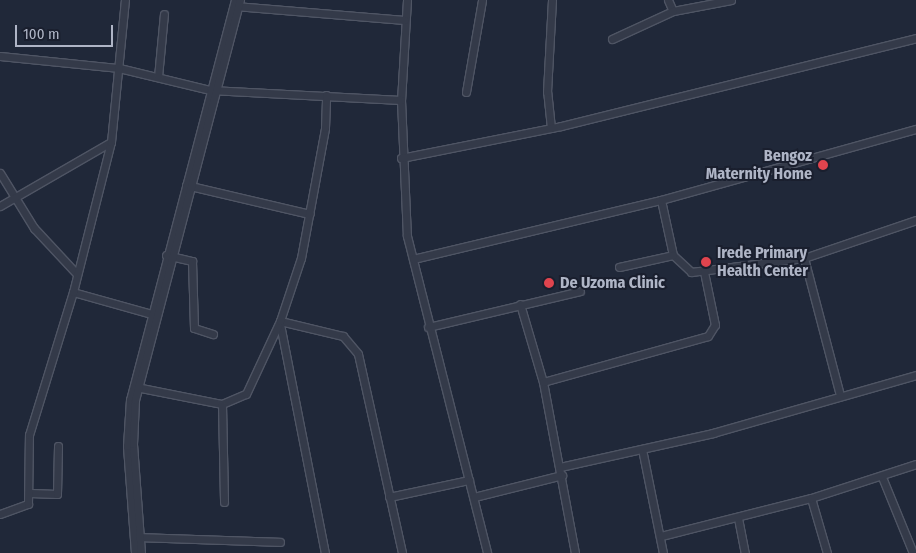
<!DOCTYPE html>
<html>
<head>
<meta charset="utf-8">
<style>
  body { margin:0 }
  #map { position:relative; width:916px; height:553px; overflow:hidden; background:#202839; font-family:"Fira Sans Condensed",sans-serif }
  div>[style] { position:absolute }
  .roads { filter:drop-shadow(1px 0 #4f5564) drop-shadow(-1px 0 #4f5564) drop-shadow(0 1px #4f5564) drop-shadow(0 -1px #4f5564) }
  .minor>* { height:7px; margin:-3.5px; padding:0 3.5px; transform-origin:3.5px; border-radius:3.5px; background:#343a49 }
  .dots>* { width:14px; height:14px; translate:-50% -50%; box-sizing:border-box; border:2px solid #1a1f2e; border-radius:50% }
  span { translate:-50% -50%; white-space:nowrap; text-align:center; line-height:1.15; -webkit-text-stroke:4px #1a1f2e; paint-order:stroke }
  .poi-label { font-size:16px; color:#afb5c6; font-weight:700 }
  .right { translate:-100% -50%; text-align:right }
  .left { translate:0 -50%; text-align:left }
  .scale { position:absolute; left:15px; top:25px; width:98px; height:22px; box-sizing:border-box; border:2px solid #afb5c6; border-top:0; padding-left:6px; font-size:15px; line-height:18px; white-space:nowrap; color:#afb5c6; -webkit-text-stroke:4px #1a1f2e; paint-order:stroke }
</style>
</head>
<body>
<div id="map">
  <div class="roads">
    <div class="minor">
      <i style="left:407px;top:0;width:100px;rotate:93.4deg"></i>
      <i style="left:401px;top:100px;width:136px;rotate:87.5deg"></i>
      <i style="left:407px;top:236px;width:327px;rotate:75.8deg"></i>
      <i style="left:668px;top:0;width:12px;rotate:66deg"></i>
      <i style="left:673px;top:11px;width:59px;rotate:-10.7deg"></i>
      <i style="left:235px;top:6px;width:170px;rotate:4.7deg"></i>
      <i style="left:612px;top:39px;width:67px;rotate:-24.7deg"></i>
      <i style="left:0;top:56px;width:120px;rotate:5.8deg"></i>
      <i style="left:119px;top:68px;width:94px;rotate:13.6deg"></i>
      <i style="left:210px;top:90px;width:191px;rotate:3deg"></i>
      <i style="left:158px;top:77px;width:63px;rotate:-84.6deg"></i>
      <i style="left:466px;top:92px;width:93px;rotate:-80.1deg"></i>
      <i style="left:551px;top:128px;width:36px;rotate:-96deg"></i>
      <i style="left:547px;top:92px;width:92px;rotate:-86.9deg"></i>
      <i style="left:401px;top:158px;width:163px;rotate:-11.3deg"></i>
      <i style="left:561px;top:126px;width:366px;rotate:-13.9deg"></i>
      <i style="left:0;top:173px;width:65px;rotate:58.3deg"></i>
      <i style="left:34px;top:228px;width:62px;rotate:47deg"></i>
      <i style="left:186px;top:185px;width:127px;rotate:13.2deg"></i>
      <i style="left:661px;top:200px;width:56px;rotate:77.7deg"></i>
      <i style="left:673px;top:255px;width:25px;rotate:43deg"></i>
      <i style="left:691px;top:272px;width:114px;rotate:-7.1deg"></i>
      <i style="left:804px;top:258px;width:118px;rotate:-18.7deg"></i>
      <i style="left:0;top:206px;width:128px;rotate:-30deg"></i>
      <i style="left:166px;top:255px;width:27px;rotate:13deg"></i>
      <i style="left:192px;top:261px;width:67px;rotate:88.3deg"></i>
      <i style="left:194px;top:328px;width:20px;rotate:18deg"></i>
      <i style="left:804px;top:258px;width:142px;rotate:75.3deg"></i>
      <i style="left:413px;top:259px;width:255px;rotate:-13.4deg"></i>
      <i style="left:661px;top:200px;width:265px;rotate:-15.6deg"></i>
      <i style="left:619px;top:267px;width:55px;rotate:-12.5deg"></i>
      <i style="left:73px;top:292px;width:82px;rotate:15.6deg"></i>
      <i style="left:520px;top:304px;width:81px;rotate:73.6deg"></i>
      <i style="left:543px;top:382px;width:174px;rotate:79.4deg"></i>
      <i style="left:280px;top:321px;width:65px;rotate:13.4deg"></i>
      <i style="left:343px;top:336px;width:23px;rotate:50deg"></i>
      <i style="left:358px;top:354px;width:204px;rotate:77.5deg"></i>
      <i style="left:280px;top:324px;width:233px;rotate:78.9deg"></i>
      <i style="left:428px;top:327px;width:156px;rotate:-13.3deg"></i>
      <i style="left:543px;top:382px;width:171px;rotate:-15.6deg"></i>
      <i style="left:708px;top:336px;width:13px;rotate:-58deg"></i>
      <i style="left:715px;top:325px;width:54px;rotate:-101.7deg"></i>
      <i style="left:136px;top:387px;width:88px;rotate:11.2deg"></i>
      <i style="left:222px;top:404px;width:26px;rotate:-23deg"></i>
      <i style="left:246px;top:394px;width:81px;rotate:-65deg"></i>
      <i style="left:280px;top:321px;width:66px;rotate:-71.6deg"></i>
      <i style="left:301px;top:258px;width:132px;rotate:-79.5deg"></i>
      <i style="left:325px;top:128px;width:33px;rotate:-88deg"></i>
      <i style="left:222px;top:404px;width:98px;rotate:88.8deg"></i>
      <i style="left:642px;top:449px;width:106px;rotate:78.6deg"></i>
      <i style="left:560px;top:467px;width:157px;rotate:-12.5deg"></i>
      <i style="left:713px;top:433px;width:211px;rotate:-15.9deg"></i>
      <i style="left:882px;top:477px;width:82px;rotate:67.8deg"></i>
      <i style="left:30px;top:493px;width:27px;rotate:2deg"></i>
      <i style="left:57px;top:494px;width:48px;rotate:-88.8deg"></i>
      <i style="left:389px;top:497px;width:82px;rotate:-12deg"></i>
      <i style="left:474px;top:497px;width:91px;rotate:-14deg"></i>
      <i style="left:811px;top:498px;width:57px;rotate:73.8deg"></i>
      <i style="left:0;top:514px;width:30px;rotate:-20deg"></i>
      <i style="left:28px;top:504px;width:69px;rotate:-89.2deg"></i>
      <i style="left:29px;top:435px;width:150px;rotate:-72.9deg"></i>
      <i style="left:73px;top:292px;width:155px;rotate:-75.8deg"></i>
      <i style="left:111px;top:142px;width:143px;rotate:-84.4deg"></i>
      <i style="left:738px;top:518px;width:36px;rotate:79deg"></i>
      <i style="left:661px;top:536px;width:155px;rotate:-14.2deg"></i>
      <i style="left:811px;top:498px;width:110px;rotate:-17.9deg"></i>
      <i style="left:140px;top:537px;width:140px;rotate:2deg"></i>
      <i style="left:135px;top:553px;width:107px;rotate:-94.3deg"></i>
      <i style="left:127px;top:446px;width:46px;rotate:-86.3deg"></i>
      <i style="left:130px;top:400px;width:414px;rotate:-75.3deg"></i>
      <i style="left:141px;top:553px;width:109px;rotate:-94.2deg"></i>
      <i style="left:133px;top:444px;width:44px;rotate:-87.4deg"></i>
      <i style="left:135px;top:400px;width:414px;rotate:-75.3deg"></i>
    </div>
  </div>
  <div class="dots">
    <i style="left:823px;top:165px;background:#e0444e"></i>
    <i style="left:706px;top:262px;background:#e0444e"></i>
    <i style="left:549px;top:283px;background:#e0444e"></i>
  </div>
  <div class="poi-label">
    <span class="right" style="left:812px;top:165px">Bengoz<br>Maternity Home</span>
    <span class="left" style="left:717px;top:262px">Irede Primary<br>Health Center</span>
    <span class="left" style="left:560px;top:283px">De Uzoma Clinic</span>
  </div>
  <div class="scale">100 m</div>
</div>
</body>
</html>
